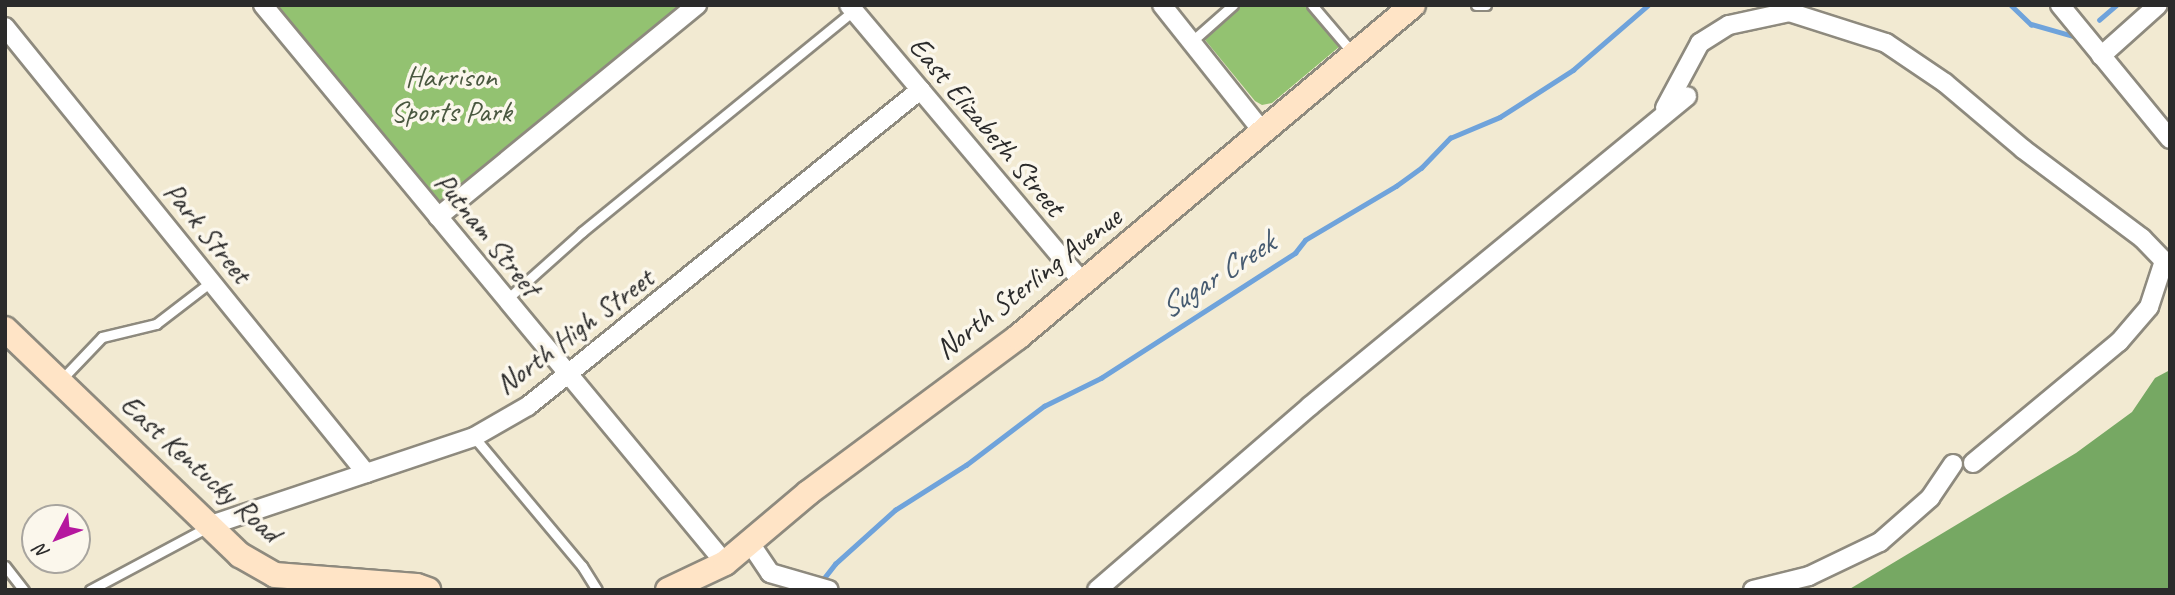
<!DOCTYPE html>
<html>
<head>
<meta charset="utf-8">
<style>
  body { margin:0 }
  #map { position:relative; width:2175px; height:595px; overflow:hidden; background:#f2ead2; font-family:Caveat,sans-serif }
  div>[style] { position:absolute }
  .green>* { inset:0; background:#93c271 }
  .forest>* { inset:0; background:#76a863 }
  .stream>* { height:4.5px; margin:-2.25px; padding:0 2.25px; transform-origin:2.25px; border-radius:2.25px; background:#6fa3db }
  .roads { filter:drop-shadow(2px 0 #8e8a7e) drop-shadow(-2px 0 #8e8a7e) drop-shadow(0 2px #8e8a7e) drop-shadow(0 -2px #8e8a7e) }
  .service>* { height:9px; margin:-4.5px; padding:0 4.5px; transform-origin:4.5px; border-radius:4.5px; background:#fff }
  .minor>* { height:18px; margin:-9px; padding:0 9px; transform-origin:9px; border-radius:9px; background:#fff }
  .secondary>* { height:24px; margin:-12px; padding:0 12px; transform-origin:12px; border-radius:12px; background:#ffe4c6 }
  span { translate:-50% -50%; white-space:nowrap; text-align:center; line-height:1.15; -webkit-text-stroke:7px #fbf7ec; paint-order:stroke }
  .park-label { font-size:30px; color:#4a5840 }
  .street-label { font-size:30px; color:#2b2b2b }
  .water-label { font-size:32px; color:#465b71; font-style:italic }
  .frame { position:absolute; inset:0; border:7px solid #2b2b2b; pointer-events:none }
  .north { position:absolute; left:21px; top:504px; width:70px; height:70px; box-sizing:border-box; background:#fbf7ec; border:2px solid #a8a59f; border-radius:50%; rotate:228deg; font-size:19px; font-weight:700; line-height:28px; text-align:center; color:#2b2b2b }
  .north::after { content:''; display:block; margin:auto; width:24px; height:32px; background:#b5179e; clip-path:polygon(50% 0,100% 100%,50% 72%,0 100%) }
</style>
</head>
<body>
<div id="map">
  <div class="green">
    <i style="clip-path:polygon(263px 5px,697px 5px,438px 217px)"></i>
    <i style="clip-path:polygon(1236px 5px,1304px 5px,1339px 47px,1272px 103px,1262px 105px,1255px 101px,1201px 35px)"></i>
  </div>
  <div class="forest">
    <i style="clip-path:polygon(2170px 370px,2170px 590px,1848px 590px,2076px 453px,2132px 412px,2155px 378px)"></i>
  </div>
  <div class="stream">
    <i style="left:2011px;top:5px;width:28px;rotate:44deg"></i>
    <i style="left:2031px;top:24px;width:44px;rotate:15.9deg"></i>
    <i style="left:2099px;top:20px;width:23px;rotate:-41deg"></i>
    <i style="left:821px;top:582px;width:23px;rotate:-52deg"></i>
    <i style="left:835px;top:564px;width:81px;rotate:-42deg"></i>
    <i style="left:895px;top:510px;width:84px;rotate:-32.4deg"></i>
    <i style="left:966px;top:465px;width:98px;rotate:-37.1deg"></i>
    <i style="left:1044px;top:406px;width:64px;rotate:-26.2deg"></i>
    <i style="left:1101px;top:378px;width:231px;rotate:-32.8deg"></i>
    <i style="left:1295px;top:253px;width:16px;rotate:-52deg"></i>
    <i style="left:1305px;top:240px;width:106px;rotate:-30.7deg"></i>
    <i style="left:1396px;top:186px;width:31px;rotate:-36deg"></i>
    <i style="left:1421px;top:168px;width:42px;rotate:-46deg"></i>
    <i style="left:1450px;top:138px;width:54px;rotate:-22.8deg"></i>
    <i style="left:1500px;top:117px;width:87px;rotate:-32.8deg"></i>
    <i style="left:1573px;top:70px;width:99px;rotate:-40.9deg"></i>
  </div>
  <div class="roads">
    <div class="service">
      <i style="left:1312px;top:5px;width:62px;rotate:49.6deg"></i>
      <i style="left:1476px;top:5px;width:10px"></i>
      <i style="left:1191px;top:42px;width:56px;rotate:-41.4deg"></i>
      <i style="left:506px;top:300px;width:102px;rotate:-41.8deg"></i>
      <i style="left:582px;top:232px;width:350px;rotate:-39.2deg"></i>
      <i style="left:60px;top:381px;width:61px;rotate:-46.3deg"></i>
      <i style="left:102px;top:337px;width:56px;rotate:-13.5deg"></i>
      <i style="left:156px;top:324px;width:71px;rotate:-37.5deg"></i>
      <i style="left:474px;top:437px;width:168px;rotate:50.1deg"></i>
      <i style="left:582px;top:566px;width:28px;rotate:58deg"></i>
      <i style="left:5px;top:566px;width:31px;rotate:52deg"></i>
      <i style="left:90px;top:590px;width:132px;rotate:-28.1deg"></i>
    </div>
    <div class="minor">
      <i style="left:263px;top:5px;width:724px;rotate:50.38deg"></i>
      <i style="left:849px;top:5px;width:363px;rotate:49.9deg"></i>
      <i style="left:1162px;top:5px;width:162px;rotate:51.5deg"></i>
      <i style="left:2060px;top:5px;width:173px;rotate:50.6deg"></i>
      <i style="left:5px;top:27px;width:574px;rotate:51.01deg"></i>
      <i style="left:2101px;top:56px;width:76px;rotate:-41.8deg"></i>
      <i style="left:1665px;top:108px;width:74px;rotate:-61.7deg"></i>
      <i style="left:1700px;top:43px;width:34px;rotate:-32deg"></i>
      <i style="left:1729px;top:25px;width:61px;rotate:-12.2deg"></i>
      <i style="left:1789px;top:12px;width:102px;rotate:17.7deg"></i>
      <i style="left:1886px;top:43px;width:71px;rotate:34.1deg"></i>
      <i style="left:1945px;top:83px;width:102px;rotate:40.2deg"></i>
      <i style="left:2023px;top:149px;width:149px;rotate:36.8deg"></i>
      <i style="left:2142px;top:238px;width:40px;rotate:46deg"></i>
      <i style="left:438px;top:217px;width:335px;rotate:-39.3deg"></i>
      <i style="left:1973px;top:463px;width:190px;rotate:-39.7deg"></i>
      <i style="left:2119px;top:342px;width:46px;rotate:-49.4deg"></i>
      <i style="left:2149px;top:307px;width:48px;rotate:-71.9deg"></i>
      <i style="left:211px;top:525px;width:277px;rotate:-18.5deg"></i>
      <i style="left:474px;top:437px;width:62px;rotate:-29.9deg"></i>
      <i style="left:528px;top:406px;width:504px;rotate:-38.87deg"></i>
      <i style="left:750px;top:543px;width:36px;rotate:56deg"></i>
      <i style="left:770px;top:573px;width:61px;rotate:16.1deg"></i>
      <i style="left:1097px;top:590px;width:281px;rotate:-40.8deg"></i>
      <i style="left:1310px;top:406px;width:488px;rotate:-39.4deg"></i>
      <i style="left:1753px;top:590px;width:58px;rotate:-14deg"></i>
      <i style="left:1809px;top:576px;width:79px;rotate:-25.6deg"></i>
      <i style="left:1880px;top:542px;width:67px;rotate:-41.3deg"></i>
      <i style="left:1930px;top:498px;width:41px;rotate:-55.9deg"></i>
    </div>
    <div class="secondary">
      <i style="left:5px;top:329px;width:326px;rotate:43.9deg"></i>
      <i style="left:240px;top:555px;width:40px;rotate:29.7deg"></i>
      <i style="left:275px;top:575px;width:142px;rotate:4.4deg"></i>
      <i style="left:417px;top:586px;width:12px;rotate:20deg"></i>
      <i style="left:668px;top:590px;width:63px;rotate:-25.3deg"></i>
      <i style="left:725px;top:563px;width:109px;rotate:-40.1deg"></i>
      <i style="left:808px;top:493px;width:262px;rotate:-36.6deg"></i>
      <i style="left:1018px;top:337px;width:516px;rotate:-40.05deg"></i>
    </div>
  </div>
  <div class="park-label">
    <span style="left:451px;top:93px">Harrison<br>Sports Park</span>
  </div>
  <div class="street-label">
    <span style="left:987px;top:126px;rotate:50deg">East Elizabeth Street</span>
    <span style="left:208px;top:232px;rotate:51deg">Park Street</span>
    <span style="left:488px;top:234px;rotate:51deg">Putnam Street</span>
    <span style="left:1028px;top:283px;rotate:-38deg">North Sterling Avenue</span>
    <span style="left:574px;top:331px;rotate:-37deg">North High Street</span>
    <span style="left:201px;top:468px;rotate:42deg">East Kentucky Road</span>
  </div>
  <div class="water-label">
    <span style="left:1217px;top:276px;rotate:-33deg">Sugar Creek</span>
  </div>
  <div class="frame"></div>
  <div class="north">N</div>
</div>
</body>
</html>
